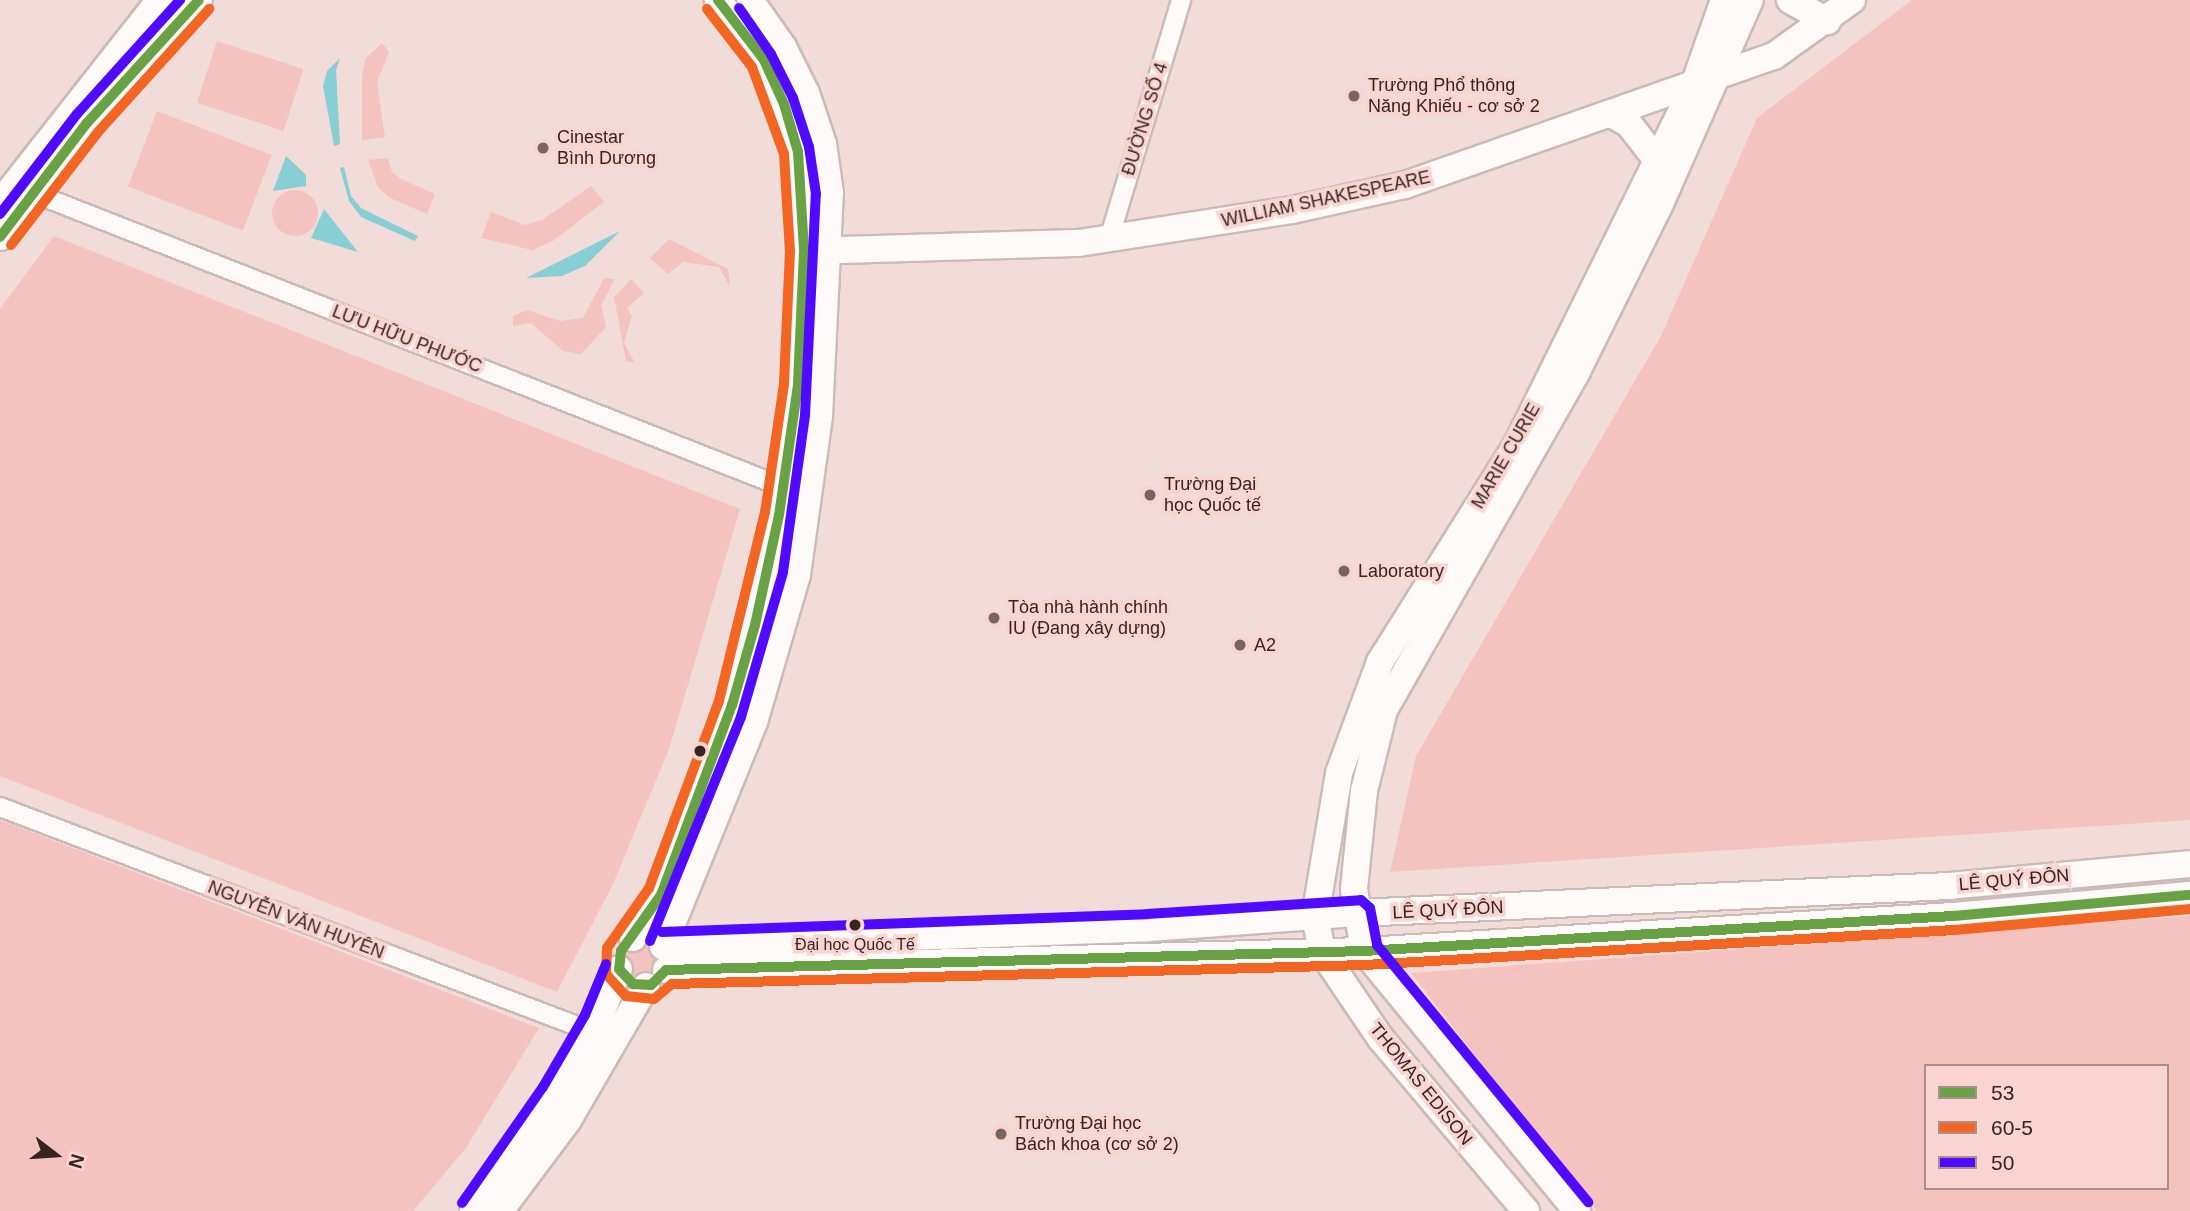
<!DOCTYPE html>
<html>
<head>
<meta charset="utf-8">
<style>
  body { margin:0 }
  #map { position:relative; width:2190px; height:1211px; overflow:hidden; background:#f1dcda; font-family:Helvetica,sans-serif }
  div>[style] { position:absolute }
  .green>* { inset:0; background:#f4c3c0; transform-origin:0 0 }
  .round { border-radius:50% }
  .water>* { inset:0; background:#88cfd5 }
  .roads { filter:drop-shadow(2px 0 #ccbab8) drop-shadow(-2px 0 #ccbab8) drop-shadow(0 2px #ccbab8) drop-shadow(0 -2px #ccbab8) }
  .street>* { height:18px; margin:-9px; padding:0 9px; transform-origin:9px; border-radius:9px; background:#fdfaf9 }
  .secondary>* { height:26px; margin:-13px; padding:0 13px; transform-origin:13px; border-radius:13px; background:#fdfaf9 }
  .bus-1>* { height:10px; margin:-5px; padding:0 5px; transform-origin:5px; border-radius:5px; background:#69a145 }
  .bus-2>* { height:10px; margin:-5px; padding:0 5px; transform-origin:5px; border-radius:5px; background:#f26522 }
  .bus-3>* { height:10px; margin:-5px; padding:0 5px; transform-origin:5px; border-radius:5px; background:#4f0aff }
  .dots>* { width:19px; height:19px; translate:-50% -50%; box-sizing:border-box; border:4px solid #fad4d1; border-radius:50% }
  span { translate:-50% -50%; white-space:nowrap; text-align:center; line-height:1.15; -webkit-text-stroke:7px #fad4d1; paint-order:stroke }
  .bus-label { font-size:16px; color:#362423 }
  .poi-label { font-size:18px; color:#362423 }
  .left { translate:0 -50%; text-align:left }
  .street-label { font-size:18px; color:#362423 }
  .legend { position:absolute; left:1924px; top:1064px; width:245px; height:126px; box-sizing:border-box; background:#fad4d1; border:2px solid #ac8e8b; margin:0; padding:9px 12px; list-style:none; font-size:21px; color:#362423 }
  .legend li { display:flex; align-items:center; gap:14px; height:35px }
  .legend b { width:35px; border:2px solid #ac8e8b }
  .north { position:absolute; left:21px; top:1120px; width:70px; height:70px; -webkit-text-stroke:5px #fad4d1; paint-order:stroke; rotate:107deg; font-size:19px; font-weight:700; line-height:28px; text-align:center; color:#362423 }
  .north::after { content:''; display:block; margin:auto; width:24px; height:32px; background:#362423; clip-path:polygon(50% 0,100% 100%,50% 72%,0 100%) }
</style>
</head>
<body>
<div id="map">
  <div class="green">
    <i style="clip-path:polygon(1912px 0,2190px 0,2190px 820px,1390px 872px,1416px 756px,1661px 336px,1757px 118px)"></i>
    <i style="left:217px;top:41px;width:91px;height:65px;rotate:18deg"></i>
    <i style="clip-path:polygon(382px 43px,389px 52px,377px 82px,385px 137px,362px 140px,362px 73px,366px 58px)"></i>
    <i style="left:157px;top:111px;width:123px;height:81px;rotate:21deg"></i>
    <i style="clip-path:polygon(388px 158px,392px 172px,401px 179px,435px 194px,427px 214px,388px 197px,378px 187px,368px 160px)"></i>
    <i style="clip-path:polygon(591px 186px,604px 202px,553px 241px,532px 250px,481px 238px,491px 212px,525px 225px,542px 220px)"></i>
    <i class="round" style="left:272px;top:190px;width:46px;height:46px"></i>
    <i style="clip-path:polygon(54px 236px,740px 509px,669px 749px,614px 882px,557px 992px,0 776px,0 309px)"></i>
    <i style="clip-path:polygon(669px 239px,728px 269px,730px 287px,719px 267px,683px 262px,668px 274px,650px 258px)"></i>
    <i style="clip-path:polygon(604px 278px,615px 279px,601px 305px,606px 327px,581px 354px,563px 351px,531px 323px,513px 326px,513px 316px,527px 310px,560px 321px,583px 318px)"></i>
    <i style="clip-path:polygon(631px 279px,644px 293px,627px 308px,632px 316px,624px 343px,635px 363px,626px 361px,614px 297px)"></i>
    <i style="clip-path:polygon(0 820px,539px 1028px,466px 1148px,413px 1211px,0 1211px)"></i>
    <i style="clip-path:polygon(evenodd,2190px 916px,2190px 1211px,1597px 1211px,1411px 973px,2190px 916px,1926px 1066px,2167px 1066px,2167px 1188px,1926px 1188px,1926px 1066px)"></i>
    <i class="round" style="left:623px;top:942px;width:40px;height:40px"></i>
  </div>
  <div class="water">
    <i style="clip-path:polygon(340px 58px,336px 70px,340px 144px,334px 146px,323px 86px,327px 71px)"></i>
    <i style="clip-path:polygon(286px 156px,306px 175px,306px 186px,273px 191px)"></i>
    <i style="clip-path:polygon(344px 167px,351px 196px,361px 208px,418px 236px,415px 241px,361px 217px,349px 201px,340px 168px)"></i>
    <i style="clip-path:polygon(324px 209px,358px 252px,311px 238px)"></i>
    <i style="clip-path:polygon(620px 231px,585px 266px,562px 276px,526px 278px)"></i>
  </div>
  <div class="roads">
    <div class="street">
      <i style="left:31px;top:192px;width:808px;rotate:21.42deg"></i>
      <i style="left:1109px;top:239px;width:250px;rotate:-73.2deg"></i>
      <i style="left:0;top:807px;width:634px;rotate:20.78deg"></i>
    </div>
    <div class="secondary">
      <i style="left:1790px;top:0;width:43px;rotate:29.6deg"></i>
      <i style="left:1611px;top:114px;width:21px;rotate:29deg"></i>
      <i style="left:1629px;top:124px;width:44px;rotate:52.4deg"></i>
      <i style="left:0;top:203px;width:258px;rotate:-51.8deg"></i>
      <i style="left:0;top:237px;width:143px;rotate:-52.7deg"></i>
      <i style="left:87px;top:123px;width:166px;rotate:-47.7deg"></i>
      <i style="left:804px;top:251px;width:275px;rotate:-1.7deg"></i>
      <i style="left:1079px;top:243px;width:216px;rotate:-8.8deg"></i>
      <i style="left:1292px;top:210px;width:116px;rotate:-12.5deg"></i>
      <i style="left:1405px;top:185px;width:391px;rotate:-19.3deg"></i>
      <i style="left:1774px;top:56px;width:96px;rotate:-35.7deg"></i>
      <i style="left:633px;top:938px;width:51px;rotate:-56.9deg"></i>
      <i style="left:661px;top:895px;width:203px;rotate:-69.5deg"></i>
      <i style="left:732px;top:705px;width:181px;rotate:-76deg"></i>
      <i style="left:776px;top:529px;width:146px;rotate:-81.3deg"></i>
      <i style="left:798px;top:385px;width:134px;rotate:-87.4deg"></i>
      <i style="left:804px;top:251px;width:99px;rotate:-93.5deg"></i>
      <i style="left:798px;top:152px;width:50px;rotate:-106.3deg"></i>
      <i style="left:784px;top:104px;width:48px;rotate:-114.4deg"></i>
      <i style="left:764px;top:60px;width:76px;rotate:-127.5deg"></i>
      <i style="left:663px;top:946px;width:485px;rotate:-2.1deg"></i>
      <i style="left:1148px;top:928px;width:210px;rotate:-4.1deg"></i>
      <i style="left:1357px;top:913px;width:593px;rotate:-2.61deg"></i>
      <i style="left:1949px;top:886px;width:242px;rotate:-5.2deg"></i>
      <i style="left:663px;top:946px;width:242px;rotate:-67.9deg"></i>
      <i style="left:754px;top:722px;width:153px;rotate:-73.7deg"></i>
      <i style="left:797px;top:575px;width:161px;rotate:-82.1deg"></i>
      <i style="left:819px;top:416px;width:223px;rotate:-87.2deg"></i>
      <i style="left:830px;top:193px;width:49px;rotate:-98.1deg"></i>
      <i style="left:823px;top:144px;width:54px;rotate:-108.4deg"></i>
      <i style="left:806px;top:93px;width:51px;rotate:-116.6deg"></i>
      <i style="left:783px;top:47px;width:57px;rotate:-125.1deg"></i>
      <i style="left:666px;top:970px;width:698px;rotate:-1.56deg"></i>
      <i style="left:1364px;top:951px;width:590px;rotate:-3.4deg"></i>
      <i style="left:1953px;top:916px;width:238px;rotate:-5.1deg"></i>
      <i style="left:473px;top:1211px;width:142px;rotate:-54.7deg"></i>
      <i style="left:555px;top:1095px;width:86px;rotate:-59.8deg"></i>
      <i style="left:598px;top:1021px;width:56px;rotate:-68deg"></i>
      <i style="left:500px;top:1211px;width:114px;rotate:-53.2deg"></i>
      <i style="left:568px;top:1120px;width:155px;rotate:-59.8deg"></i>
      <i style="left:1526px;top:1211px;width:225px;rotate:-130.1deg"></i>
      <i style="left:1381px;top:1039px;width:105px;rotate:-124.1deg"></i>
      <i style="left:1322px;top:952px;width:36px;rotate:-101deg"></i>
      <i style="left:1315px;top:917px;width:146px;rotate:-80.5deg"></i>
      <i style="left:1339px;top:773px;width:118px;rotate:-69.7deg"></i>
      <i style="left:1380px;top:662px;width:253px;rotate:-57.8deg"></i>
      <i style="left:1515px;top:448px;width:402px;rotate:-63.7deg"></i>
      <i style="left:1693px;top:88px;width:93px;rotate:-70.6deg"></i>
      <i style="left:1577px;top:1211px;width:336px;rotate:-129.3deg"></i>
      <i style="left:1364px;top:951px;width:63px;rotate:-99.2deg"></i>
      <i style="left:1354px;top:889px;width:99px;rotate:-84.2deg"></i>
      <i style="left:1364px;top:791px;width:83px;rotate:-76.1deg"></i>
      <i style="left:1384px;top:710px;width:388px;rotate:-60.3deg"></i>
      <i style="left:1576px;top:373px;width:186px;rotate:-63.6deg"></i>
      <i style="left:1659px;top:206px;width:225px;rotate:-66.2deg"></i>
    </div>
  </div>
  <div class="bus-1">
    <i style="left:718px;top:0;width:76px;rotate:52.5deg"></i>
    <i style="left:764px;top:60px;width:48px;rotate:65.6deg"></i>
    <i style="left:784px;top:104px;width:50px;rotate:73.7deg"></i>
    <i style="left:798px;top:152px;width:99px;rotate:86.5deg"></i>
    <i style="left:804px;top:251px;width:134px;rotate:92.6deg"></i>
    <i style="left:798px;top:385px;width:131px;rotate:98.3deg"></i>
    <i style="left:779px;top:515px;width:113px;rotate:102.3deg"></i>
    <i style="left:755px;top:625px;width:83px;rotate:106deg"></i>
    <i style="left:732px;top:705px;width:203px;rotate:110.5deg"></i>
    <i style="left:661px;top:895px;width:69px;rotate:125.5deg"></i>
    <i style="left:621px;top:951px;width:18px;rotate:96deg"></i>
    <i style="left:619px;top:969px;width:21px;rotate:47deg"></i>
    <i style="left:633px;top:984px;width:18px;rotate:3deg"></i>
    <i style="left:651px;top:985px;width:21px;rotate:-45deg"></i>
    <i style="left:666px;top:970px;width:698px;rotate:-1.56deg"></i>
    <i style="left:1364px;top:951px;width:590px;rotate:-3.4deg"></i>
    <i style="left:1953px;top:916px;width:238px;rotate:-5.1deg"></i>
    <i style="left:0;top:237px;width:143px;rotate:-52.7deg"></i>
    <i style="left:87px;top:123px;width:166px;rotate:-47.7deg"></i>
  </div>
  <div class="bus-2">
    <i style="left:707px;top:9px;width:73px;rotate:52.2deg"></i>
    <i style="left:752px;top:67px;width:93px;rotate:69.8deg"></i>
    <i style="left:784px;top:154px;width:97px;rotate:86.5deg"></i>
    <i style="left:790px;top:251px;width:133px;rotate:92.6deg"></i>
    <i style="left:784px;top:384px;width:129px;rotate:98.4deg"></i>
    <i style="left:765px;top:512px;width:195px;rotate:103.7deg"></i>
    <i style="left:719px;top:701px;width:200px;rotate:110.5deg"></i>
    <i style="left:649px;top:888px;width:73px;rotate:125deg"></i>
    <i style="left:607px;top:948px;width:26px;rotate:92deg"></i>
    <i style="left:606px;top:974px;width:30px;rotate:48deg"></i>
    <i style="left:626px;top:996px;width:28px;rotate:6deg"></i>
    <i style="left:654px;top:999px;width:23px;rotate:-40deg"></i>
    <i style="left:672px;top:984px;width:693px;rotate:-1.57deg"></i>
    <i style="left:1365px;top:965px;width:590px;rotate:-3.4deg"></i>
    <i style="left:1954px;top:930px;width:237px;rotate:-5.1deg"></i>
    <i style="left:11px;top:245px;width:143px;rotate:-52.4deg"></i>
    <i style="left:98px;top:132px;width:166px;rotate:-47.9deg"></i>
  </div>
  <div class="bus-3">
    <i style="left:0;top:214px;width:126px;rotate:-52.4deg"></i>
    <i style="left:77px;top:114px;width:154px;rotate:-47.9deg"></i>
    <i style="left:662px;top:932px;width:485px;rotate:-2.1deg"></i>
    <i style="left:1147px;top:914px;width:214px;rotate:-3.7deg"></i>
    <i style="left:1361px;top:900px;width:12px;rotate:42deg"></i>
    <i style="left:1370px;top:908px;width:38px;rotate:79deg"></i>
    <i style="left:1377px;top:945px;width:333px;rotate:50.6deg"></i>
    <i style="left:650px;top:941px;width:242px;rotate:-67.9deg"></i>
    <i style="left:741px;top:717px;width:151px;rotate:-73.8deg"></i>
    <i style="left:783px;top:572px;width:159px;rotate:-82deg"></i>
    <i style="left:805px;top:415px;width:221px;rotate:-87.2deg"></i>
    <i style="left:816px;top:194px;width:48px;rotate:-98.5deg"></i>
    <i style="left:809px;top:147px;width:52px;rotate:-108.1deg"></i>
    <i style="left:793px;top:98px;width:49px;rotate:-116.6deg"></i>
    <i style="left:771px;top:54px;width:56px;rotate:-124.8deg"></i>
    <i style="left:462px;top:1203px;width:141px;rotate:-55.1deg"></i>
    <i style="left:543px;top:1087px;width:83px;rotate:-59.7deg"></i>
    <i style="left:585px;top:1015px;width:55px;rotate:-67.6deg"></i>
  </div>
  <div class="dots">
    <i style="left:1354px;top:96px;background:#776463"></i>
    <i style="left:543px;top:148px;background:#776463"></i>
    <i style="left:1150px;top:495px;background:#776463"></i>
    <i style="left:1344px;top:571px;background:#776463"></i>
    <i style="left:994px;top:618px;background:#776463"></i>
    <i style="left:1240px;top:645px;background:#776463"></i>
    <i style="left:700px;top:751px;background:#362423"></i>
    <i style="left:855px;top:925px;background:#362423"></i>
    <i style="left:1001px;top:1134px;background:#776463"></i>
  </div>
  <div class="bus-label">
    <span style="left:855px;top:945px">Đại học Quốc Tế</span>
  </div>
  <div class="poi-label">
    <span class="left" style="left:1368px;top:96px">Trường Phổ thông<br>Năng Khiếu - cơ sở 2</span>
    <span class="left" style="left:557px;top:148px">Cinestar<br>Bình Dương</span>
    <span class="left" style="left:1164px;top:495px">Trường Đại<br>học Quốc tế</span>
    <span class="left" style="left:1358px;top:571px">Laboratory</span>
    <span class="left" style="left:1008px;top:618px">Tòa nhà hành chính<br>IU (Đang xây dựng)</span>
    <span class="left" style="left:1254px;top:645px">A2</span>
    <span class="left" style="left:1015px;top:1134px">Trường Đại học<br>Bách khoa (cơ sở 2)</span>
  </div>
  <div class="street-label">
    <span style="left:1145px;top:119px;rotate:-73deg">ĐƯỜNG SỐ 4</span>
    <span style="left:1326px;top:199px;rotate:-12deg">WILLIAM SHAKESPEARE</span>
    <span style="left:407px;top:339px;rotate:21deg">LƯU HỮU PHƯỚC</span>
    <span style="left:1506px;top:456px;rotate:-60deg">MARIE CURIE</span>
    <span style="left:2014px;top:880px;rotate:-5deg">LÊ QUÝ ĐÔN</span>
    <span style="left:1448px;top:910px;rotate:-3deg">LÊ QUÝ ĐÔN</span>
    <span style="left:296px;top:920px;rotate:21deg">NGUYỄN VĂN HUYÊN</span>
    <span style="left:1421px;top:1084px;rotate:51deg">THOMAS EDISON</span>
  </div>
  <ul class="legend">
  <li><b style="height:9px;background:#69a145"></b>53</li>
  <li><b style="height:9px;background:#f26522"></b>60-5</li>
  <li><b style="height:9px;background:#4f0aff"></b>50</li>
  </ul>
  <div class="north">N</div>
</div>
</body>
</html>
